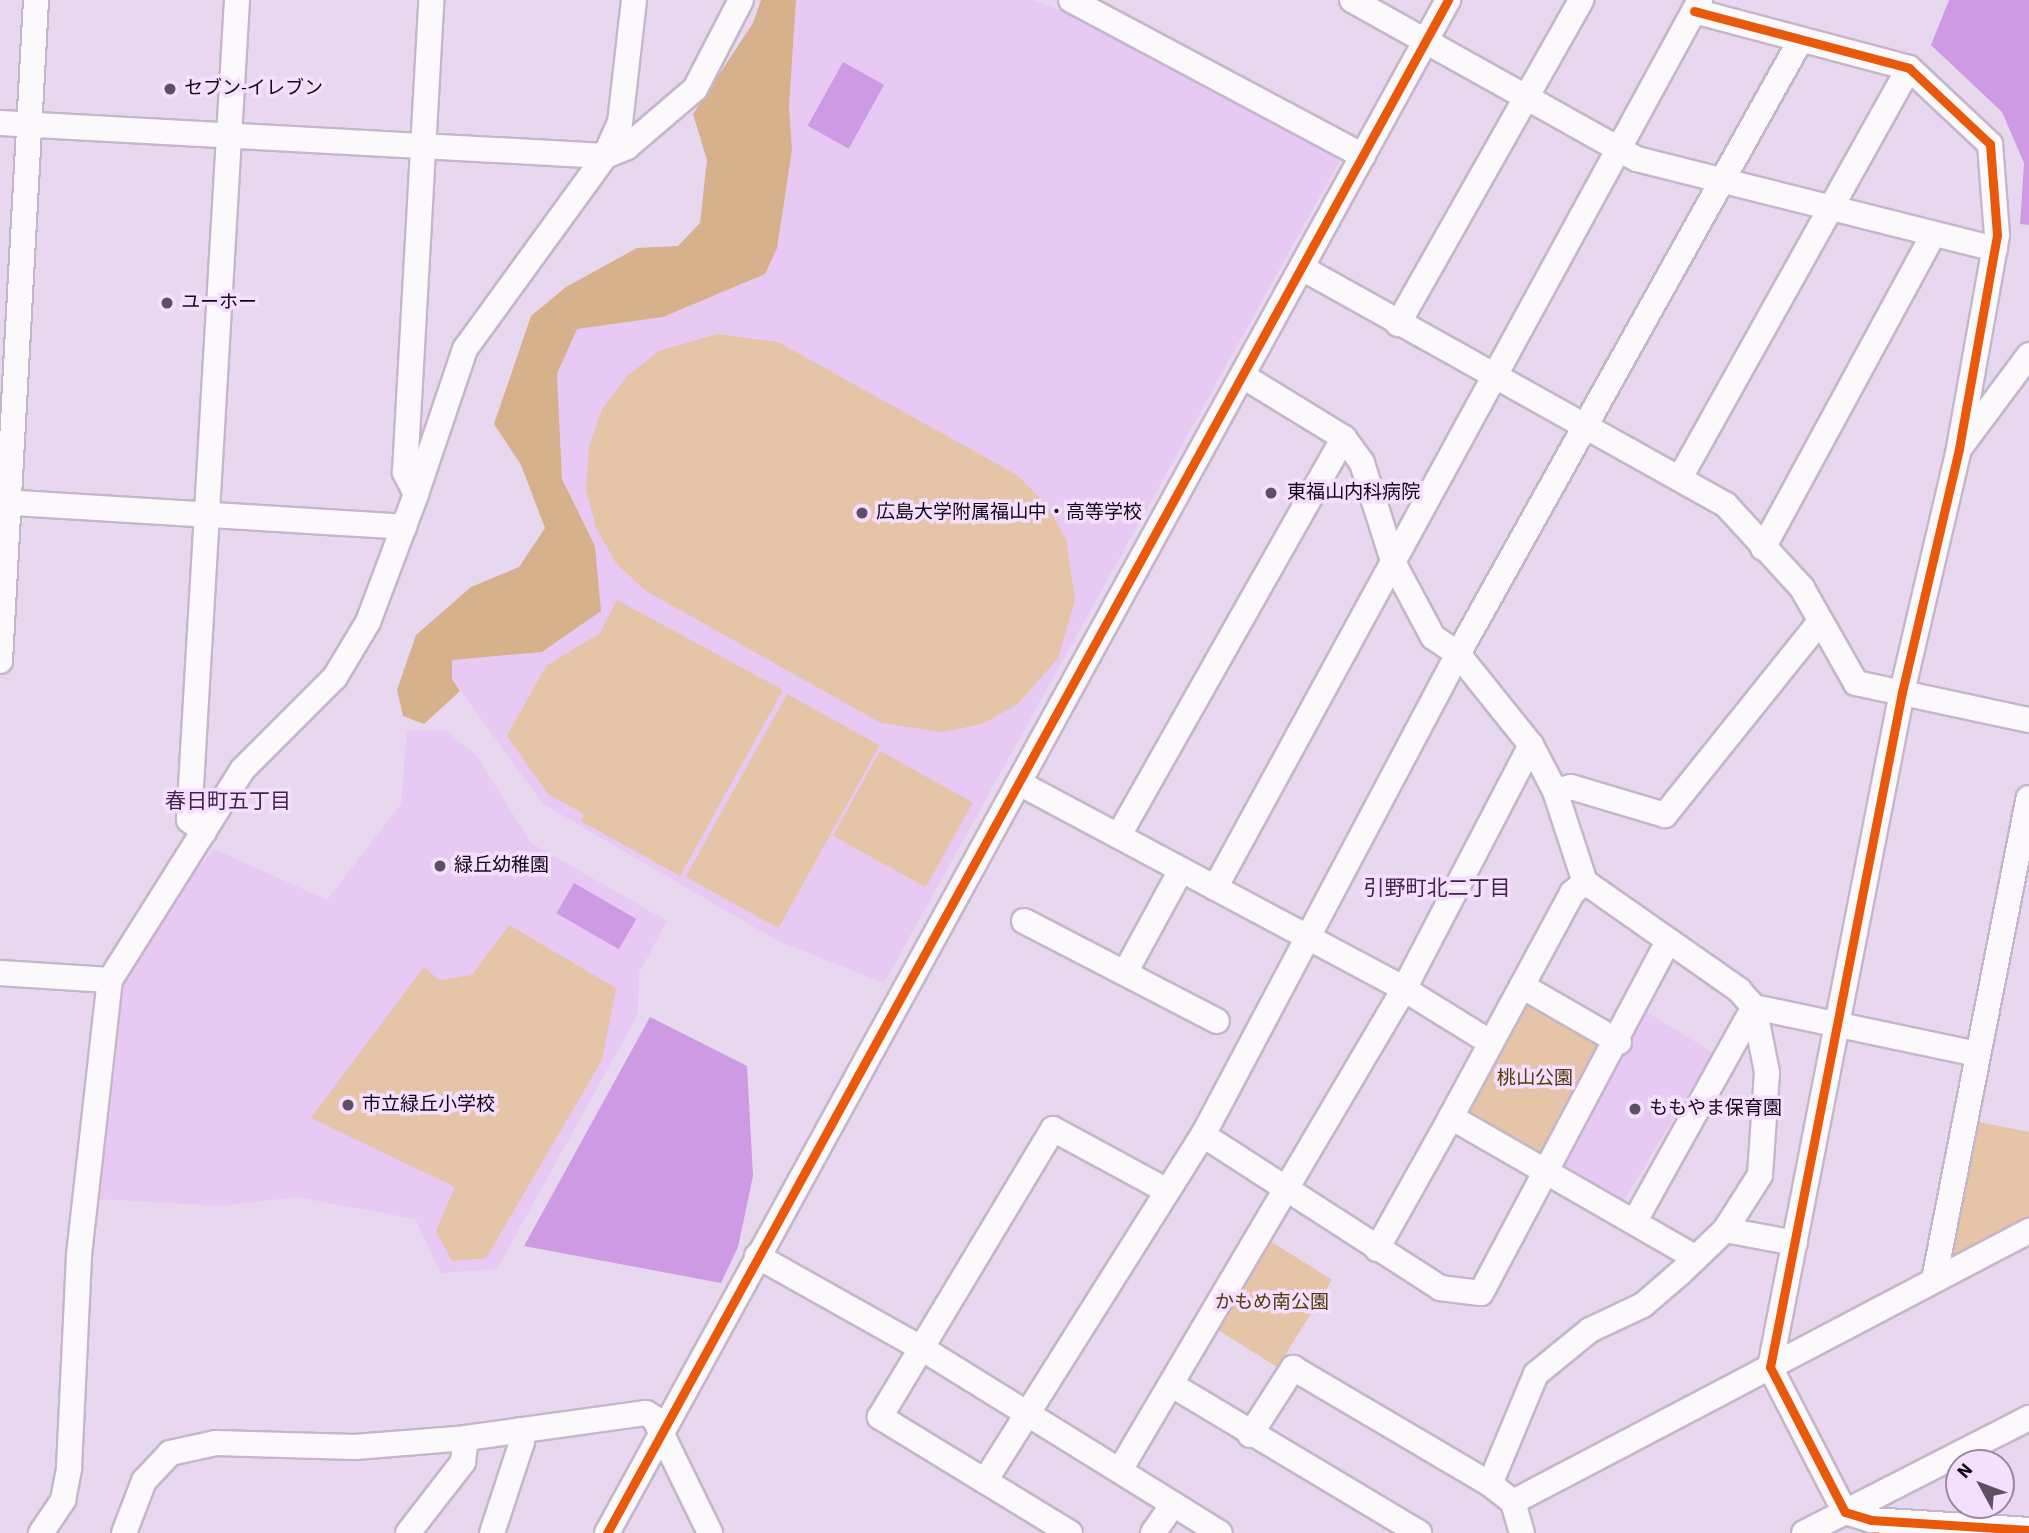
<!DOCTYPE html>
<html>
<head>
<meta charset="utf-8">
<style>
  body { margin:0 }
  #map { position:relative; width:2029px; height:1533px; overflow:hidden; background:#e8d8ef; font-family:"Source Sans 3","Noto Sans JP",sans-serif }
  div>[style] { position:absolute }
  .built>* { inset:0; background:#e7c9f3; transform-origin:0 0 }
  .green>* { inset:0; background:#e5c4a7; transform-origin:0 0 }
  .forest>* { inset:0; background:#d6b18b }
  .water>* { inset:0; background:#ce9ae3; transform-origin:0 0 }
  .roads { filter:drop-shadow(2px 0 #c5b7cb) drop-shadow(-2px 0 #c5b7cb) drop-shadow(0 2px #c5b7cb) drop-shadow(0 -2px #c5b7cb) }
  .minor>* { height:24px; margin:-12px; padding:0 12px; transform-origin:12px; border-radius:12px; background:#fcf9fd }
  .cycleway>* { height:9px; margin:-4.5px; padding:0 4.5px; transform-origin:4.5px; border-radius:4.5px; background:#e8590c }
  .dots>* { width:19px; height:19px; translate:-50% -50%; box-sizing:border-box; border:4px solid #f5dffe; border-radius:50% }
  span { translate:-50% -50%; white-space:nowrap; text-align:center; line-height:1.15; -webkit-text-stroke:7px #f5dffe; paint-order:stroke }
  .poi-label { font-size:19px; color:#120617 }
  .left { translate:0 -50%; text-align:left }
  .park-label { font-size:19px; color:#543805 }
  .neighbourhood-label { font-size:21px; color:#41234c }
  .north { position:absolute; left:1945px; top:1449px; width:70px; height:70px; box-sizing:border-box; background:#f5dffe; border:2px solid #9a88a2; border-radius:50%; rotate:311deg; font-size:19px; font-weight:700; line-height:28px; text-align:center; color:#120617 }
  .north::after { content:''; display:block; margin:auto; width:24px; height:32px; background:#5d5063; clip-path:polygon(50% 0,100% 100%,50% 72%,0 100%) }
</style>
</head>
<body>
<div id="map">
  <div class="built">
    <i style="clip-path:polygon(796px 0,1033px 0,1076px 16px,1341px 158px,884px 983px,776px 940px,543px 804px,452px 679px,452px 660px,542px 652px,595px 546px,562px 479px,557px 374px,577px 329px,663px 317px,765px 274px,792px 150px,789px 106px)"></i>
    <i style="clip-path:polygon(407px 731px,446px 731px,476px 755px,531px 843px,667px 921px,639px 973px,638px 1014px,497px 1269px,441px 1273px,415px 1219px,297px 1197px,221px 1206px,99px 1199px,119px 993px,135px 955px,171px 899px,214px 849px,327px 900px,401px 804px)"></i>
    <i style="left:1641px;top:1009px;width:84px;height:178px;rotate:31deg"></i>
  </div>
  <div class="green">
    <i style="clip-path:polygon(717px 334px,778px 342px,1017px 475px,1046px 504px,1066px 539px,1075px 600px,1058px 658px,1018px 704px,982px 724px,942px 732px,881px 723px,646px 591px,616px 563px,596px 528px,586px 488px,589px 447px,602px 409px,627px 376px,659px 351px)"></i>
    <i style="clip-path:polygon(617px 600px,783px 690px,680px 876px,581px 821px,584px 814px,548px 794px,507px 736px,546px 666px,600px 633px)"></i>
    <i style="left:787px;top:694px;width:106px;height:209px;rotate:29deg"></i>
    <i style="left:880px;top:751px;width:106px;height:97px;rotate:29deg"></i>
    <i style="clip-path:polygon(509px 925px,616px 988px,602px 1060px,486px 1258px,452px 1261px,436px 1231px,455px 1187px,311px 1118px,424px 967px,439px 980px,472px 975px)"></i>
    <i style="left:1523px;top:989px;width:108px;height:145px;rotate:30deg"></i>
    <i style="clip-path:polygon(1969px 1120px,2029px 1132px,2029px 1227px,1939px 1273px)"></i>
    <i style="left:1265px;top:1238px;width:79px;height:103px;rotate:32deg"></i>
  </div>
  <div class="forest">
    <i style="clip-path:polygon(761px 0,796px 0,789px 106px,792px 150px,777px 248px,765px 274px,663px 317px,577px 329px,557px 374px,562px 479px,595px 546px,601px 611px,542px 652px,452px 660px,452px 679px,460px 691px,424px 724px,403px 716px,397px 690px,416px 635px,471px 587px,519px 567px,545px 528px,521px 465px,494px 424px,531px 316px,566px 287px,637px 248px,678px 246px,700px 223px,707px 160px,693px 114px,753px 23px)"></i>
  </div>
  <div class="water">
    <i style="clip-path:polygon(1949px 0,2029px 0,2029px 225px,2020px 224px,2024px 163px,2002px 112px,1931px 45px)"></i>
    <i style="left:843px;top:62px;width:47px;height:73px;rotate:29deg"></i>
    <i style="left:574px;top:883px;width:72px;height:35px;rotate:30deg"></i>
    <i style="clip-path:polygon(650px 1017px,747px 1066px,753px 1176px,738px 1247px,721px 1283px,524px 1246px)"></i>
  </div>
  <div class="roads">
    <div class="minor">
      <i style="left:1071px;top:0;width:331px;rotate:28.1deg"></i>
      <i style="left:1352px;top:0;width:326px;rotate:29.2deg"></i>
      <i style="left:1637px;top:159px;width:369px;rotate:14.1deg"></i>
      <i style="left:1694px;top:11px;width:222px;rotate:14.8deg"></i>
      <i style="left:1909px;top:68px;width:111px;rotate:43.2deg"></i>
      <i style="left:1990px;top:144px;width:91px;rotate:85.6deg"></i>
      <i style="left:1997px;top:235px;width:217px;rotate:100.1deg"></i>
      <i style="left:1959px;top:449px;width:250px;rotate:103.2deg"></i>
      <i style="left:1902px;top:692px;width:688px;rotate:101.06deg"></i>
      <i style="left:1770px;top:1367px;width:163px;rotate:62.7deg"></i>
      <i style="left:1845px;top:1512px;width:27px;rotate:17deg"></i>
      <i style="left:1871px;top:1520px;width:158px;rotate:3.6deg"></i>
      <i style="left:0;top:123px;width:606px;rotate:3.12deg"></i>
      <i style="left:605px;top:156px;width:24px;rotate:-22deg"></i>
      <i style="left:627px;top:147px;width:89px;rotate:-40.5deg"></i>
      <i style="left:695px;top:89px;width:100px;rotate:-62.7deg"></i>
      <i style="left:1302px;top:268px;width:486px;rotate:29.2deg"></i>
      <i style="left:1726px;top:505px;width:113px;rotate:47.5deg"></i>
      <i style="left:1802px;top:588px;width:109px;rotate:60.4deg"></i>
      <i style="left:1856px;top:683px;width:177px;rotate:12.1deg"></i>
      <i style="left:1398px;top:324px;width:372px;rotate:-60.5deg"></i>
      <i style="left:1243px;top:376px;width:119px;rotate:31.5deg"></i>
      <i style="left:1344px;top:438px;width:31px;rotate:54deg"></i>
      <i style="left:1362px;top:463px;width:106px;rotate:72.4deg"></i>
      <i style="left:1394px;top:564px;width:83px;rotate:61.9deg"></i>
      <i style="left:1433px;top:637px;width:30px;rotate:34deg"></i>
      <i style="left:1458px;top:654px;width:117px;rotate:51.3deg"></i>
      <i style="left:1531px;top:745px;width:52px;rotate:62.4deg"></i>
      <i style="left:1555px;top:791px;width:96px;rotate:71.8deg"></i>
      <i style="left:1962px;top:445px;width:112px;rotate:-53.3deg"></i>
      <i style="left:1681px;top:476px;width:467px;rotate:-60.8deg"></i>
      <i style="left:416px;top:494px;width:153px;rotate:-71.3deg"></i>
      <i style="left:465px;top:349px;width:238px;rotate:-54deg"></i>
      <i style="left:605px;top:156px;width:36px;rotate:-66deg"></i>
      <i style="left:620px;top:123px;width:124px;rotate:-83.5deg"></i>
      <i style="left:0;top:502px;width:405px;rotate:3.5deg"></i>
      <i style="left:1763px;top:548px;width:356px;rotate:-61.5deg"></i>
      <i style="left:0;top:661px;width:662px;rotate:-86.88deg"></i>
      <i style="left:1019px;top:783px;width:437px;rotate:28.1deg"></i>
      <i style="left:1404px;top:989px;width:102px;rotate:31.8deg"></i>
      <i style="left:1555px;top:791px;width:16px;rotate:-14deg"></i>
      <i style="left:1571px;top:787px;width:98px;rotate:16.6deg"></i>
      <i style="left:1665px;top:815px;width:246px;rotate:-51.3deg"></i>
      <i style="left:204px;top:832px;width:19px;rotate:-141deg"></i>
      <i style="left:189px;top:820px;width:821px;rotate:-86.65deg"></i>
      <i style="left:1119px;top:835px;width:456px;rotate:-60.5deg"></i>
      <i style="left:1215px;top:888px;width:1012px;rotate:-61.36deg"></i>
      <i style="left:1024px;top:921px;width:217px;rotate:27.4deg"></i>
      <i style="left:1126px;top:971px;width:115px;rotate:-61.4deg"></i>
      <i style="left:0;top:973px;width:110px;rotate:3.6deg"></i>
      <i style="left:1522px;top:986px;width:112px;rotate:30deg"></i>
      <i style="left:1203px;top:1135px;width:282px;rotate:32.8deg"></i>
      <i style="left:1440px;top:1288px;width:41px;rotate:7deg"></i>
      <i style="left:1481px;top:1293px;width:398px;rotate:-62deg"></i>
      <i style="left:1636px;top:1219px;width:243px;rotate:-60.9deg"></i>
      <i style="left:1725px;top:1230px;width:71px;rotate:10.5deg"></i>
      <i style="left:1377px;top:1249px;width:151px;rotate:-60.7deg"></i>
      <i style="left:757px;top:1256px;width:190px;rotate:29.3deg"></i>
      <i style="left:923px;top:1349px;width:349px;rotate:31.8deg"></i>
      <i style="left:1696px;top:1258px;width:283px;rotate:-150.1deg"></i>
      <i style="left:1451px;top:1117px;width:255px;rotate:-61.6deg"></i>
      <i style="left:1572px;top:893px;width:17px;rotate:-40deg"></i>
      <i style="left:1585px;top:882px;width:188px;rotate:35deg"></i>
      <i style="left:1739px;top:990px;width:23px;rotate:49deg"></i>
      <i style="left:1754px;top:1007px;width:228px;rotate:11.9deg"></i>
      <i style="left:1934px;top:1280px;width:491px;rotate:-78.9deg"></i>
      <i style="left:1172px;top:1385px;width:288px;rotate:30.9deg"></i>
      <i style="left:1250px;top:1435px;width:80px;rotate:-57.3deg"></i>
      <i style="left:1293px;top:1368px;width:229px;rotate:30.5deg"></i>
      <i style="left:1490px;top:1484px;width:29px;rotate:38deg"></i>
      <i style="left:1513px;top:1502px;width:32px;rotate:74deg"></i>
      <i style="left:1120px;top:1470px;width:559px;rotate:-59.44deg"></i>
      <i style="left:1404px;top:989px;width:275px;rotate:-62.5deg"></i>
      <i style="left:985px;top:1481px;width:409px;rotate:-57.8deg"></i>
      <i style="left:1203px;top:1135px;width:544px;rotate:-62.07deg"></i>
      <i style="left:1458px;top:654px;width:702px;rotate:-60.84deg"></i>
      <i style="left:1490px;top:1484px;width:119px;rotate:-67.3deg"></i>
      <i style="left:1536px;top:1374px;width:70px;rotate:-39.2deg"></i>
      <i style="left:1590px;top:1330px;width:59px;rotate:-25.3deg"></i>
      <i style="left:1643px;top:1305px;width:48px;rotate:-40.7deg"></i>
      <i style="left:1679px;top:1274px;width:64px;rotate:-43.7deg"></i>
      <i style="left:1725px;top:1230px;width:65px;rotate:-57.5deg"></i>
      <i style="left:1760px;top:1175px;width:103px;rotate:-86.1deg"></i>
      <i style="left:1767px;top:1072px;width:66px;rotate:-101.3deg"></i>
      <i style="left:1513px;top:1502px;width:583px;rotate:-27.71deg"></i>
      <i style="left:41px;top:1533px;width:40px;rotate:-56deg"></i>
      <i style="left:63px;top:1500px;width:33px;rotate:-79deg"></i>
      <i style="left:69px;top:1468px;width:213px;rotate:-87.3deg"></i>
      <i style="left:79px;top:1255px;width:277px;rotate:-83.6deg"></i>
      <i style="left:110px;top:980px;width:248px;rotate:-57.8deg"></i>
      <i style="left:242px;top:770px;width:132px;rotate:-45deg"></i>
      <i style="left:335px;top:677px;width:64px;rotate:-59deg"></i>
      <i style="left:368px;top:622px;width:137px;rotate:-69.4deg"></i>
      <i style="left:416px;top:494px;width:25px;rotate:-117deg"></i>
      <i style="left:405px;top:472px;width:473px;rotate:-86.8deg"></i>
      <i style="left:124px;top:1533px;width:56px;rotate:-69deg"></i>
      <i style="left:144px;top:1481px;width:38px;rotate:-47deg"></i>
      <i style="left:170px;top:1453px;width:47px;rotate:-12.3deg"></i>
      <i style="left:216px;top:1443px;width:139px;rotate:1.6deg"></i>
      <i style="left:355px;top:1447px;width:111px;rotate:-4.6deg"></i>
      <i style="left:466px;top:1438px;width:182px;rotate:-7.9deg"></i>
      <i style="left:646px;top:1413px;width:9px;rotate:32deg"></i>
      <i style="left:654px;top:1418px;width:128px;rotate:64deg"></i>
      <i style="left:408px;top:1533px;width:90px;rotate:-52.2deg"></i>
      <i style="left:463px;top:1462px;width:24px;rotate:-83deg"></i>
      <i style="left:492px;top:1533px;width:96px;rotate:-71.8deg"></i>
      <i style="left:522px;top:1442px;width:12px;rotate:-99deg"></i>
      <i style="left:607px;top:1533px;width:1749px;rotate:-61.25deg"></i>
      <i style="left:1070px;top:1533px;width:223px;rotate:-148.6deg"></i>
      <i style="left:880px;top:1417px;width:336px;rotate:-59deg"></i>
      <i style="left:1053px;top:1129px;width:130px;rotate:28.5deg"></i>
      <i style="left:1153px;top:1533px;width:35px;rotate:-55deg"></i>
      <i style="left:1804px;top:1533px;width:253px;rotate:-27.1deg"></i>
    </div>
  </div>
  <div class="cycleway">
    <i style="left:1694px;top:11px;width:222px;rotate:14.8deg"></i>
    <i style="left:1909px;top:68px;width:111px;rotate:43.2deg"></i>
    <i style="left:1990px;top:144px;width:91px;rotate:85.6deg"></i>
    <i style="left:1997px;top:235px;width:217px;rotate:100.1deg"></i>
    <i style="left:1959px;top:449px;width:250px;rotate:103.2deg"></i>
    <i style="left:1902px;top:692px;width:688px;rotate:101.06deg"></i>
    <i style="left:1770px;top:1367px;width:163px;rotate:62.7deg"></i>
    <i style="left:1845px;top:1512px;width:27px;rotate:17deg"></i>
    <i style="left:1871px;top:1520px;width:158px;rotate:3.6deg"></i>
    <i style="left:607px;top:1533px;width:1749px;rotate:-61.25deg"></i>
  </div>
  <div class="dots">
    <i style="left:170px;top:89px;background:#5d5063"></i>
    <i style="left:167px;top:303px;background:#5d5063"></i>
    <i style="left:1271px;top:493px;background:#5d5063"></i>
    <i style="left:862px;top:513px;background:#5d5063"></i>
    <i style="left:440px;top:866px;background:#5d5063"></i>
    <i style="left:348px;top:1105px;background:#5d5063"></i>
    <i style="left:1635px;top:1109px;background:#5d5063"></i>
  </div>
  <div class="poi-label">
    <span class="left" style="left:184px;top:89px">セブン-イレブン</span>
    <span class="left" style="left:181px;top:303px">ユーホー</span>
    <span class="left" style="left:1287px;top:493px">東福山内科病院</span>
    <span class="left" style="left:876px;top:513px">広島大学附属福山中・高等学校</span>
    <span class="left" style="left:454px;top:866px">緑丘幼稚園</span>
    <span class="left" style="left:362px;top:1105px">市立緑丘小学校</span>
    <span class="left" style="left:1649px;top:1109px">ももやま保育園</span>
  </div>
  <div class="park-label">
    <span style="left:1535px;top:1079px">桃山公園</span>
    <span style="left:1272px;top:1303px">かもめ南公園</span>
  </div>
  <div class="neighbourhood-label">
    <span style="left:228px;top:801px">春日町五丁目</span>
    <span style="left:1437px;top:888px">引野町北二丁目</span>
  </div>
  <div class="north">N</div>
</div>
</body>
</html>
